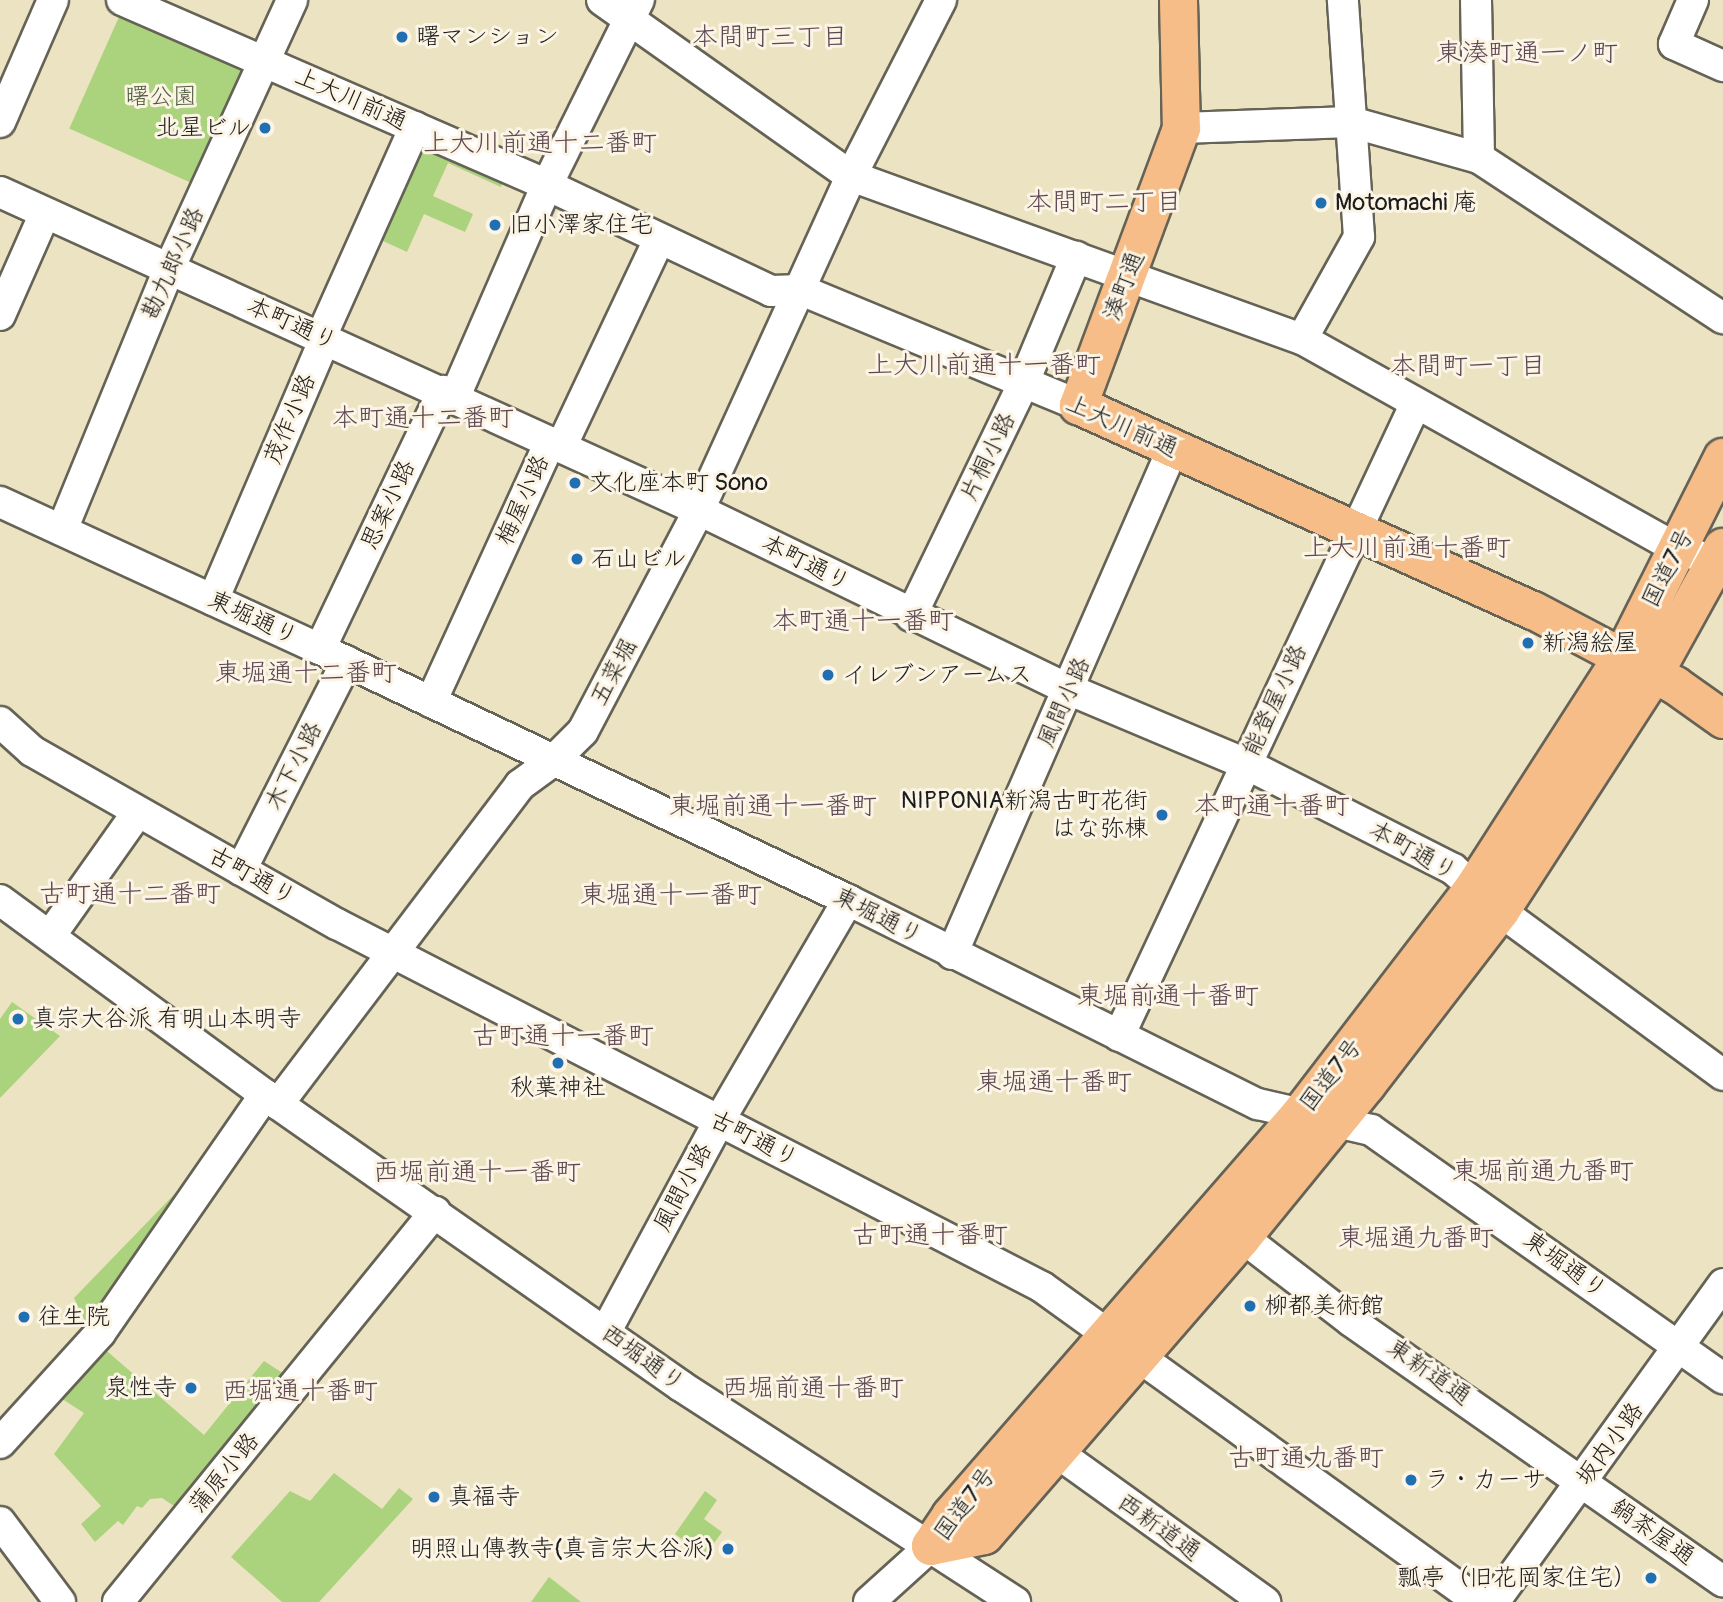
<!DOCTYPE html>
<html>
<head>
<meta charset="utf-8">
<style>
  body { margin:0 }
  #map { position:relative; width:1723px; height:1602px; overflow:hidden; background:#ece3c2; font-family:Pangolin,"Klee One",sans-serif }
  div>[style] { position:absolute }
  .green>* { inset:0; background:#abd27c; transform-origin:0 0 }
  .roads { filter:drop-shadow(2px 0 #656256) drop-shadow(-2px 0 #656256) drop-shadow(0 2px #656256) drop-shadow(0 -2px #656256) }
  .minor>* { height:30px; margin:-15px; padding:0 15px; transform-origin:15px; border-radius:15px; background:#fff }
  .major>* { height:37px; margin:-18.5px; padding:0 18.5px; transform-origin:18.5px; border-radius:18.5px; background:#f7bd88 }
  .highway>* { height:38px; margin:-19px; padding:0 19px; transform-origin:19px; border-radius:19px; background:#f7bd88 }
  .dots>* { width:19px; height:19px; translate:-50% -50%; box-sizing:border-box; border:4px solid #fcf5e5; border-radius:50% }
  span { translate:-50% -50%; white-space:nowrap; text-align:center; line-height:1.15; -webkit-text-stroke:6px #fcf5e5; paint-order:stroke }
  .poi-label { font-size:24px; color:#1c1c1c }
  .left { translate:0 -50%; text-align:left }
  .right { translate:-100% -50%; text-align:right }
  .park-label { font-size:24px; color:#4e5c3e }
  .street-label { font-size:24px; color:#1c1c1c }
  .neighbourhood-label { font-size:26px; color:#5d4753 }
</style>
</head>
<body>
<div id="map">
  <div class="green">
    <i style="left:123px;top:8px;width:140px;height:132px;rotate:24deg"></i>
    <i style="clip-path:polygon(413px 141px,503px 182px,501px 187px,448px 163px,433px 196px,473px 214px,465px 232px,424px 214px,407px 252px,370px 235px)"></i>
    <i style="clip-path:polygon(12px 1002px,60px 1036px,0 1098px,0 1019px)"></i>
    <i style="clip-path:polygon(193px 1175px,90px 1332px,74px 1298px)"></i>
    <i style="clip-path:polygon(101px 1346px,204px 1435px,264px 1361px,292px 1379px,186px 1514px,162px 1498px,150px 1499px,142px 1508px,137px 1506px,123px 1525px,118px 1521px,95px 1542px,81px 1524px,101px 1506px,54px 1454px,84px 1413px,56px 1395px)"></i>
    <i style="clip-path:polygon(334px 1473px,382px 1509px,399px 1488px,413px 1499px,319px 1602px,282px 1602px,231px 1557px,290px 1491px,310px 1501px)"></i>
    <i style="clip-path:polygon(705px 1491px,717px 1500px,704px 1519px,722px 1532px,705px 1556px,675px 1534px)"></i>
    <i style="clip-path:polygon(549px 1577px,581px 1602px,531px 1602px)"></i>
  </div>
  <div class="roads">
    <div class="minor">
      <i style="left:122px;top:0;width:464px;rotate:23.5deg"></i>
      <i style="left:547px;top:185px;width:248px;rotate:25.3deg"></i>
      <i style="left:771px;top:291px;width:30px;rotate:-2deg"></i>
      <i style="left:801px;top:290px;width:300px;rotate:22.5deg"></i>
      <i style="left:602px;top:0;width:305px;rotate:35.3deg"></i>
      <i style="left:851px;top:176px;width:480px;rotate:19.9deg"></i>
      <i style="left:1302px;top:339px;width:431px;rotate:29.2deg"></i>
      <i style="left:1678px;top:549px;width:20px;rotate:18deg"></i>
      <i style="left:1476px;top:0;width:158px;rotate:88.9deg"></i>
      <i style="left:1693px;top:0;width:48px;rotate:113.4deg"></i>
      <i style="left:1674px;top:44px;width:54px;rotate:24.2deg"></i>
      <i style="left:0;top:122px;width:133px;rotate:-66.5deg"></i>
      <i style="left:1181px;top:128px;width:170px;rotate:-2deg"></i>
      <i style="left:1351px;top:122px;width:133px;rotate:15.7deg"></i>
      <i style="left:1479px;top:158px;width:292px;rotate:33.3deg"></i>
      <i style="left:0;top:192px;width:768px;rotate:24.46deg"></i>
      <i style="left:699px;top:510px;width:412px;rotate:25.9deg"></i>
      <i style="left:1070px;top:690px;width:191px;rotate:22.8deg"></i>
      <i style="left:1246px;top:764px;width:232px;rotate:26.9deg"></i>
      <i style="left:1453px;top:869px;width:63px;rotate:41.8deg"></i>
      <i style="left:1500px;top:911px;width:277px;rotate:36.3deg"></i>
      <i style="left:0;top:315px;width:111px;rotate:-66.2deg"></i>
      <i style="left:1302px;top:339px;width:117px;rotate:-60.8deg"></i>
      <i style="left:1359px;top:237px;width:238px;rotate:-93.9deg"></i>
      <i style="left:0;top:502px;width:352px;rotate:24.7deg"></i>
      <i style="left:320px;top:649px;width:585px;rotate:25.43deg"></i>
      <i style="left:848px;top:900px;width:458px;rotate:26.5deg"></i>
      <i style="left:1258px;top:1104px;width:116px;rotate:13deg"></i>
      <i style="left:1371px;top:1130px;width:431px;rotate:35.2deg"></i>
      <i style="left:62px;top:530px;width:282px;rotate:-67.7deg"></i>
      <i style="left:169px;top:269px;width:296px;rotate:-65.4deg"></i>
      <i style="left:213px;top:600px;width:284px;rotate:-66.8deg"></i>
      <i style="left:325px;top:339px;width:4px;rotate:-153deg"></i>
      <i style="left:321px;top:337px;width:230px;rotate:-65.9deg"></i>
      <i style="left:911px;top:616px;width:258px;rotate:-64.2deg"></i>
      <i style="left:1023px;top:384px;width:138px;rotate:-67.3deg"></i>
      <i style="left:320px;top:649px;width:286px;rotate:-64.5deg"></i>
      <i style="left:443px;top:391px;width:13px;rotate:29deg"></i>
      <i style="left:454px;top:397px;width:11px;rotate:-63deg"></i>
      <i style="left:459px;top:387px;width:220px;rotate:-66.5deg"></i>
      <i style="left:547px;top:185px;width:207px;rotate:-63.6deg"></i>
      <i style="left:431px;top:702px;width:286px;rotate:-65.4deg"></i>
      <i style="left:550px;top:442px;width:12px;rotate:24deg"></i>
      <i style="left:561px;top:447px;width:229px;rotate:-64.7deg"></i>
      <i style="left:0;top:722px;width:43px;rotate:42.2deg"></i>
      <i style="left:32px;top:751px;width:351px;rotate:29.6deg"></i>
      <i style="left:337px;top:924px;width:793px;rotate:27.24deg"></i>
      <i style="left:1042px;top:1287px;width:539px;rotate:35.78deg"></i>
      <i style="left:241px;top:870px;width:234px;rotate:-63.1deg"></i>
      <i style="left:0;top:900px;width:345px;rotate:36.3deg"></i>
      <i style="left:50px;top:936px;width:151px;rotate:-54.7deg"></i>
      <i style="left:952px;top:954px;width:552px;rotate:-66.41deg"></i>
      <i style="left:1119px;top:1036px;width:699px;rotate:-64.86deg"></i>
      <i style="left:278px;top:1104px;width:400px;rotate:-52.8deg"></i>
      <i style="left:520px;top:785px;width:41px;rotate:-36deg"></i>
      <i style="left:553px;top:761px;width:42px;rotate:-45deg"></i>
      <i style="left:583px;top:731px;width:250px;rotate:-62.3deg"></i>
      <i style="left:699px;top:510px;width:367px;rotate:-65.5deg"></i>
      <i style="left:851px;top:176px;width:198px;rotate:-62.9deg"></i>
      <i style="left:1242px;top:1237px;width:138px;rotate:37.6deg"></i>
      <i style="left:1351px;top:1321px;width:454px;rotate:35deg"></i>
      <i style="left:606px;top:1331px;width:238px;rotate:-61.7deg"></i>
      <i style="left:719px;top:1121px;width:256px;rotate:-59.7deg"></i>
      <i style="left:0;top:1443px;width:149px;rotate:-47.7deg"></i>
      <i style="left:100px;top:1333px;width:290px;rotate:-55.3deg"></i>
      <i style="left:265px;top:1095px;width:508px;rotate:34.97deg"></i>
      <i style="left:681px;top:1386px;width:398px;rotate:32.9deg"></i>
      <i style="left:1055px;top:1451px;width:259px;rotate:35.7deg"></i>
      <i style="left:0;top:1522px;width:100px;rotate:53.1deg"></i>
      <i style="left:118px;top:1602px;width:503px;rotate:-50.9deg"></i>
      <i style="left:869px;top:1602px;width:84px;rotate:-42.1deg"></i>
      <i style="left:1494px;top:1602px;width:392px;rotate:-54.2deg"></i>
    </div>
    <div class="major">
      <i style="left:1178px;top:0;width:128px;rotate:88.7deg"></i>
      <i style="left:1181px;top:128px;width:296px;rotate:110.4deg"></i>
      <i style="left:1078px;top:405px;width:499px;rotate:24.3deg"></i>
      <i style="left:1533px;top:610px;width:161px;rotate:27.8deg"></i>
      <i style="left:1675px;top:685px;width:59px;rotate:35.3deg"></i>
    </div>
    <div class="highway">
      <i style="left:931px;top:1546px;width:36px;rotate:-56deg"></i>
      <i style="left:951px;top:1516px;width:532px;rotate:-48.97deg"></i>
      <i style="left:1300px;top:1115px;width:286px;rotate:-52.5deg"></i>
      <i style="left:1474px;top:888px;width:275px;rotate:-57.2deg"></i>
      <i style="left:1623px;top:657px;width:223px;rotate:-63.3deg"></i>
      <i style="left:931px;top:1546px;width:54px;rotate:-11.7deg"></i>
      <i style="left:984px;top:1535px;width:394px;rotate:-49.1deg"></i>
      <i style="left:1242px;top:1237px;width:196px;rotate:-50.8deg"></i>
      <i style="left:1366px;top:1085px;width:220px;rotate:-52.4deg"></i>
      <i style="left:1500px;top:911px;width:283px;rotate:-57.1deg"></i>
      <i style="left:1654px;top:673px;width:143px;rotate:-61.1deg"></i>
    </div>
  </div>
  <div class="dots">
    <i style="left:402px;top:37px;background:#1f6fb2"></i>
    <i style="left:265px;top:128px;background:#1f6fb2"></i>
    <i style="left:1321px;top:203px;background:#1f6fb2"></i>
    <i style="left:495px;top:225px;background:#1f6fb2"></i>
    <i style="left:575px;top:483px;background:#1f6fb2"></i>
    <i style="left:577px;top:559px;background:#1f6fb2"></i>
    <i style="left:1528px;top:643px;background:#1f6fb2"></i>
    <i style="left:828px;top:675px;background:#1f6fb2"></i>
    <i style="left:1162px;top:815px;background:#1f6fb2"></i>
    <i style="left:18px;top:1019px;background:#1f6fb2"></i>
    <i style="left:558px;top:1063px;background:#1f6fb2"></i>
    <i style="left:1250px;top:1306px;background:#1f6fb2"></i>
    <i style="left:24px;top:1317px;background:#1f6fb2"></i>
    <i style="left:191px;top:1388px;background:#1f6fb2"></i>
    <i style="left:1411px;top:1480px;background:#1f6fb2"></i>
    <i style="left:434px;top:1497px;background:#1f6fb2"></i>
    <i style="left:728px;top:1549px;background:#1f6fb2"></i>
    <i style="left:1651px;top:1578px;background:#1f6fb2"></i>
  </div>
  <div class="poi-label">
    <span class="left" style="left:416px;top:37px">曙マンション</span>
    <span class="right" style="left:251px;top:128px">北星ビル</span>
    <span class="left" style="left:1335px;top:203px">Motomachi 庵</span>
    <span class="left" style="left:509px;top:225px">旧小澤家住宅</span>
    <span class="left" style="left:589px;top:483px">文化座本町 Sono</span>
    <span class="left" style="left:591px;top:559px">石山ビル</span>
    <span class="left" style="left:1542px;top:643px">新潟絵屋</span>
    <span class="left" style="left:842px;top:675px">イレブンアームス</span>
    <span class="right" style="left:1148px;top:815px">NIPPONIA新潟古町花街<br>はな弥棟</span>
    <span class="left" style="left:32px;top:1019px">真宗大谷派 有明山本明寺</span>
    <span style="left:558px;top:1088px">秋葉神社</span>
    <span class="left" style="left:1264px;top:1306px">柳都美術館</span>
    <span class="left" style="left:38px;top:1317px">往生院</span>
    <span class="right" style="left:177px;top:1388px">泉性寺</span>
    <span class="left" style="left:1425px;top:1480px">ラ・カーサ</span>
    <span class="left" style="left:448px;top:1497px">真福寺</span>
    <span class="right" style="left:714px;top:1549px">明照山傳教寺(真言宗大谷派)</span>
    <span class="right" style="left:1637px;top:1578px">瓢亭（旧花岡家住宅）</span>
  </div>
  <div class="park-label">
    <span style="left:161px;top:97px">曙公園</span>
  </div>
  <div class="street-label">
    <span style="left:351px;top:99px;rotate:24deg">上大川前通</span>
    <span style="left:173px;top:263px;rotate:-66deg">勘九郎小路</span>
    <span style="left:1124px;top:286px;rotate:-69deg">湊町通</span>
    <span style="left:292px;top:324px;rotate:24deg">本町通り</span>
    <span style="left:290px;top:419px;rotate:-67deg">茂作小路</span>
    <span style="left:1122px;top:426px;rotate:24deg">上大川前通</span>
    <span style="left:988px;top:457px;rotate:-64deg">片桐小路</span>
    <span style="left:523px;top:500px;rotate:-66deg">梅屋小路</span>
    <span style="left:388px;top:505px;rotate:-65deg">思案小路</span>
    <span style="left:806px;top:563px;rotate:27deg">本町通り</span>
    <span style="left:1668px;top:568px;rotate:-63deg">国道7号</span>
    <span style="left:253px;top:618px;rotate:25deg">東堀通り</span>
    <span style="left:614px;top:672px;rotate:-62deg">五菜堀</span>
    <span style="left:1275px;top:700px;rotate:-65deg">能登屋小路</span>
    <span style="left:1064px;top:702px;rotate:-66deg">風間小路</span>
    <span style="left:294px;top:766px;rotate:-63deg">木下小路</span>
    <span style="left:1413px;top:851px;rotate:29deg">本町通り</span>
    <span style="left:252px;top:876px;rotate:29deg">古町通り</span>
    <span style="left:878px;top:916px;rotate:27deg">東堀通り</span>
    <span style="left:1331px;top:1075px;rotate:-52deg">国道7号</span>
    <span style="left:754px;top:1139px;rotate:27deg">古町通り</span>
    <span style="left:683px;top:1187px;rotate:-62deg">風間小路</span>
    <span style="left:1565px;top:1265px;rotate:36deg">東堀通り</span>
    <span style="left:643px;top:1358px;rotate:36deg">西堀通り</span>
    <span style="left:1429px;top:1372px;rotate:35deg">東新道通</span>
    <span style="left:1610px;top:1444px;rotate:-54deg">坂内小路</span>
    <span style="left:224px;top:1473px;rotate:-51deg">蒲原小路</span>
    <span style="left:965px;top:1504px;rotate:-53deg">国道7号</span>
    <span style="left:1159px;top:1527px;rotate:36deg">西新道通</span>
    <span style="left:1653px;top:1532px;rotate:35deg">鍋茶屋通</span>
  </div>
  <div class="neighbourhood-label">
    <span style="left:770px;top:38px">本間町三丁目</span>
    <span style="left:1527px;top:54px">東湊町通一ノ町</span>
    <span style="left:540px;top:144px">上大川前通十二番町</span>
    <span style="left:1104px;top:203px">本間町二丁目</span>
    <span style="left:984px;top:366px">上大川前通十一番町</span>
    <span style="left:1468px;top:367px">本間町一丁目</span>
    <span style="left:423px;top:419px">本町通十二番町</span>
    <span style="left:1407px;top:549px">上大川前通十番町</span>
    <span style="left:863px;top:622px">本町通十一番町</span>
    <span style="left:306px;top:674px">東堀通十二番町</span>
    <span style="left:773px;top:807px">東堀前通十一番町</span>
    <span style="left:1272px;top:807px">本町通十番町</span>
    <span style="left:130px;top:895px">古町通十二番町</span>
    <span style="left:671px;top:896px">東堀通十一番町</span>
    <span style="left:1168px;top:997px">東堀前通十番町</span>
    <span style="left:563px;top:1037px">古町通十一番町</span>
    <span style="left:1054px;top:1083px">東堀通十番町</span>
    <span style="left:1543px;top:1172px">東堀前通九番町</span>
    <span style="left:477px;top:1173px">西堀前通十一番町</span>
    <span style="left:930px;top:1236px">古町通十番町</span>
    <span style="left:1416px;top:1239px">東堀通九番町</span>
    <span style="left:813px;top:1389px">西堀前通十番町</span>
    <span style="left:300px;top:1392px">西堀通十番町</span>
    <span style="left:1306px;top:1459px">古町通九番町</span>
  </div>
</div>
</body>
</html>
